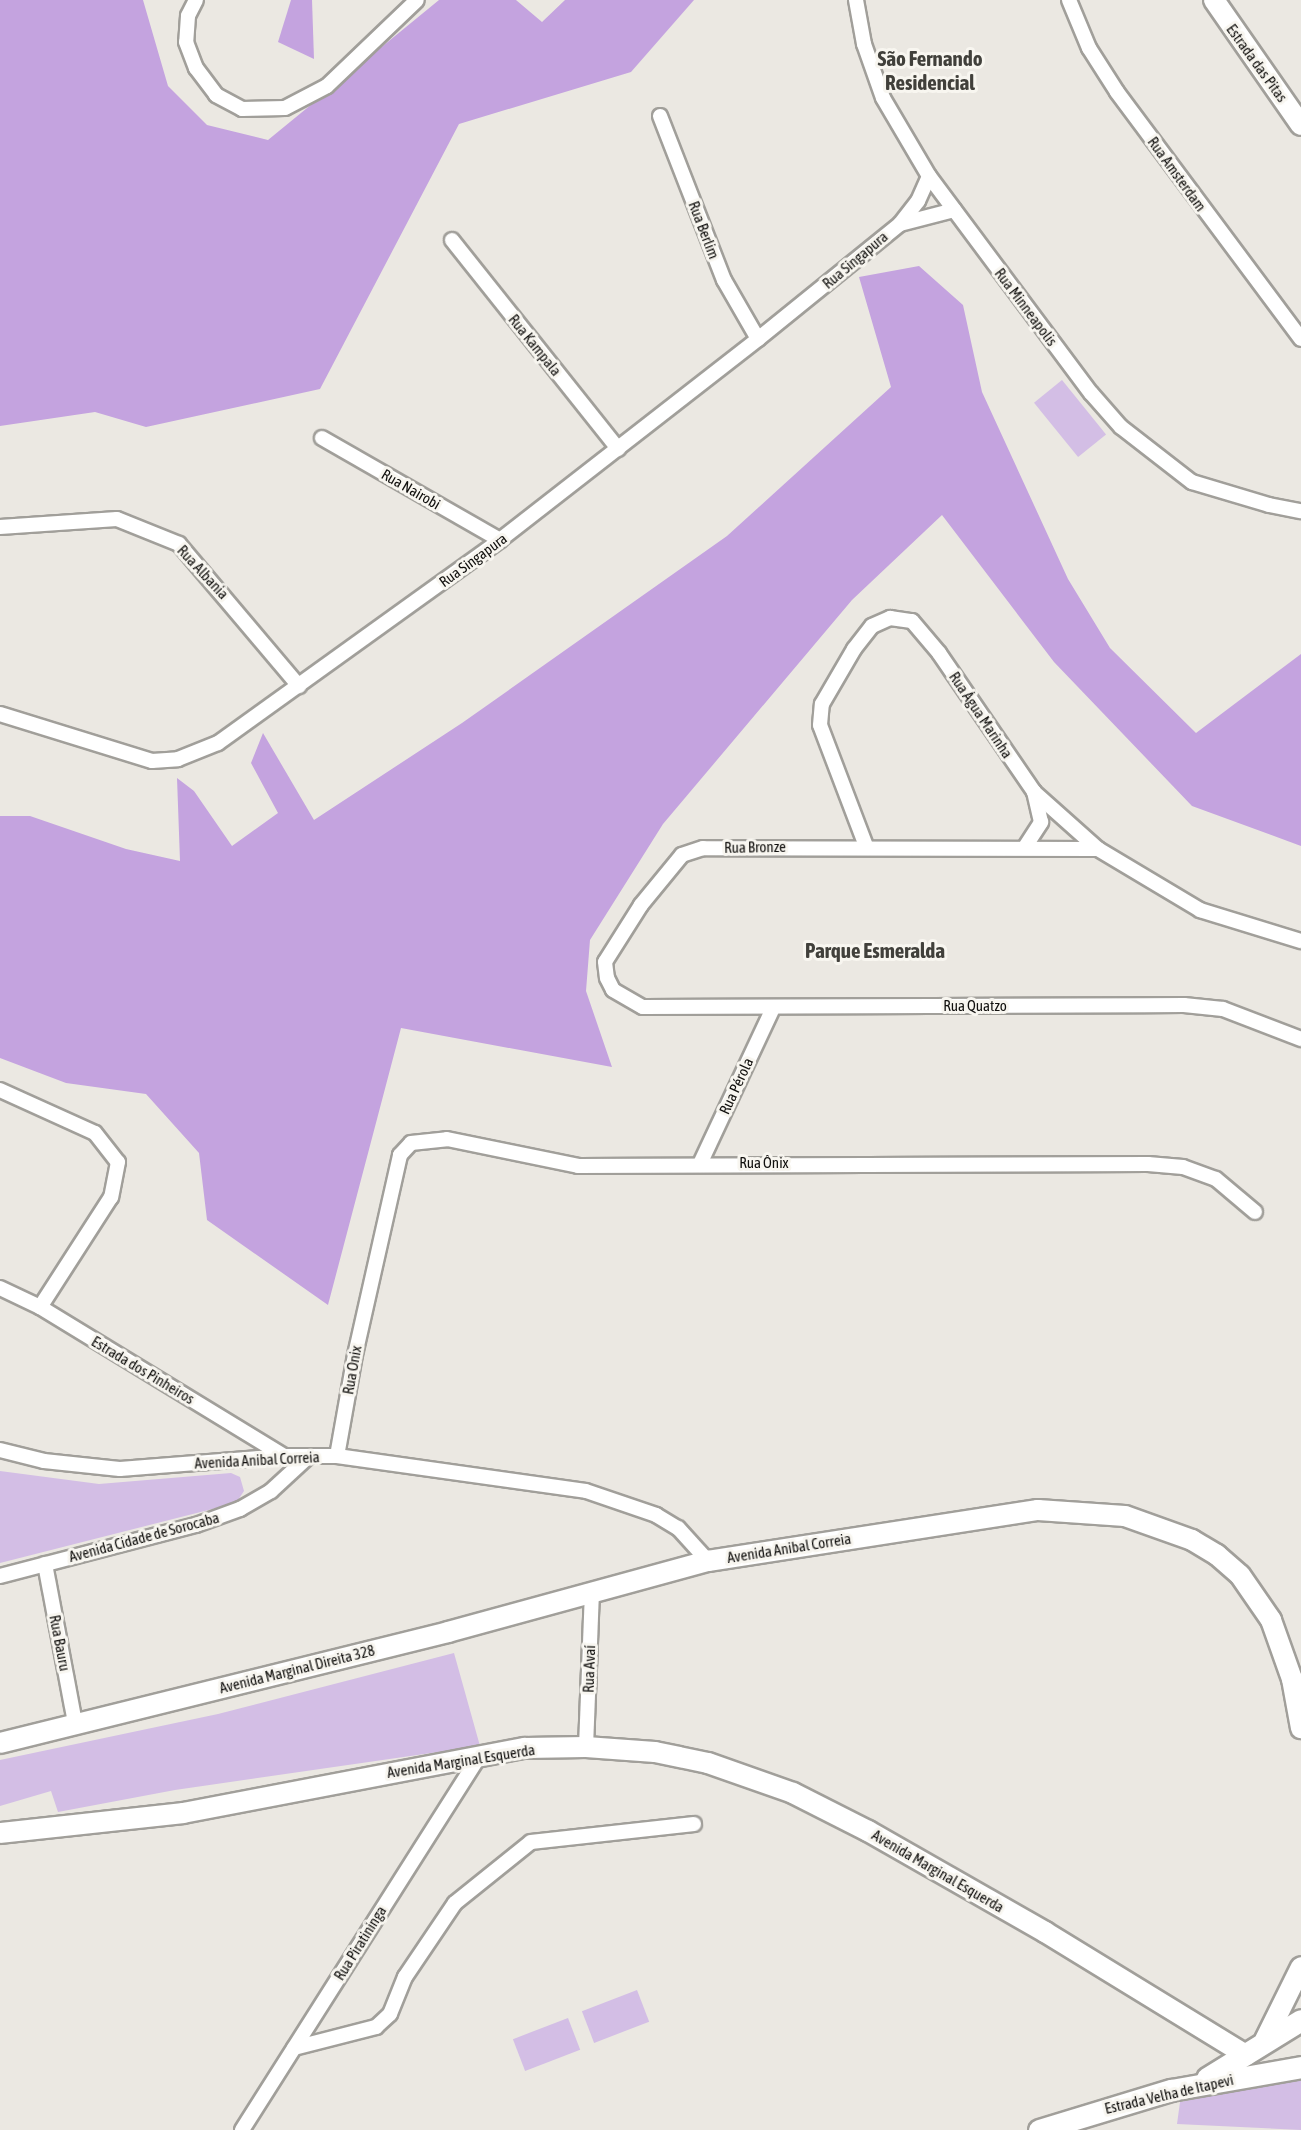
<!DOCTYPE html>
<html>
<head>
<meta charset="utf-8">
<style>
  body { margin:0 }
  #map { position:relative; width:1301px; height:2130px; overflow:hidden; background:#ebe8e2; font-family:"Asap Condensed",sans-serif }
  div>[style] { position:absolute }
  .green>* { inset:0; background:#d3bee5; transform-origin:0 0 }
  .forest>* { inset:0; background:#c4a3df }
  .roads { filter:drop-shadow(2px 0 #a19f9a) drop-shadow(-2px 0 #a19f9a) drop-shadow(0 2px #a19f9a) drop-shadow(0 -2px #a19f9a) }
  .minor>* { height:14px; margin:-7px; padding:0 7px; transform-origin:7px; border-radius:7px; background:#fff }
  .secondary>* { height:20px; margin:-10px; padding:0 10px; transform-origin:10px; border-radius:10px; background:#fff }
  .primary>* { height:21px; margin:-10.5px; padding:0 10.5px; transform-origin:10.5px; border-radius:10.5px; background:#fff }
  span { translate:-50% -50%; white-space:nowrap; text-align:center; line-height:1.15; -webkit-text-stroke:6px #f8f6f0; paint-order:stroke }
  .street-label { font-size:15px; color:#100f0d }
  .district-label { font-size:21px; color:#41403b; font-weight:700 }
</style>
</head>
<body>
<div id="map">
  <div class="green">
    <i style="left:1062px;top:380px;width:70px;height:36px;rotate:51deg"></i>
    <i style="clip-path:polygon(0 1471px,99px 1484px,231px 1473px,240px 1477px,244px 1491px,236px 1503px,0 1563px)"></i>
    <i style="clip-path:polygon(454px 1653px,480px 1746px,175px 1790px,58px 1812px,51px 1791px,0 1806px,0 1760px,218px 1714px)"></i>
    <i style="left:637px;top:1990px;width:34px;height:59px;rotate:69deg"></i>
    <i style="left:568px;top:2018px;width:34px;height:59px;rotate:69deg"></i>
    <i style="clip-path:polygon(1301px 2077px,1301px 2130px,1177px 2124px,1180px 2102px)"></i>
  </div>
  <div class="forest">
    <i style="clip-path:polygon(0 0,143px 0,168px 86px,207px 125px,268px 140px,439px 0,516px 0,542px 22px,565px 0,694px 0,631px 72px,459px 124px,320px 389px,146px 427px,95px 412px,0 426px)"></i>
    <i style="clip-path:polygon(291px 0,312px 0,314px 59px,278px 42px)"></i>
    <i style="clip-path:polygon(919px 266px,963px 305px,982px 392px,1068px 579px,1110px 648px,1196px 733px,1301px 654px,1301px 846px,1192px 806px,1054px 662px,942px 515px,852px 600px,663px 824px,590px 940px,586px 991px,612px 1067px,401px 1028px,328px 1305px,207px 1220px,199px 1153px,146px 1094px,66px 1083px,0 1058px,0 816px,30px 816px,126px 849px,180px 861px,177px 778px,194px 791px,232px 846px,278px 813px,251px 763px,263px 733px,314px 820px,462px 723px,727px 536px,891px 387px,859px 277px)"></i>
  </div>
  <div class="roads">
    <div class="minor">
      <i style="left:196px;top:0;width:18px;rotate:117deg"></i>
      <i style="left:188px;top:16px;width:26px;rotate:94deg"></i>
      <i style="left:186px;top:42px;width:28px;rotate:69deg"></i>
      <i style="left:196px;top:68px;width:34px;rotate:53deg"></i>
      <i style="left:216px;top:95px;width:30px;rotate:28deg"></i>
      <i style="left:242px;top:109px;width:43px;rotate:-1.3deg"></i>
      <i style="left:285px;top:108px;width:47px;rotate:-27.6deg"></i>
      <i style="left:327px;top:86px;width:124px;rotate:-43.7deg"></i>
      <i style="left:856px;top:0;width:45px;rotate:79.7deg"></i>
      <i style="left:864px;top:44px;width:57px;rotate:70.6deg"></i>
      <i style="left:883px;top:98px;width:91px;rotate:59.5deg"></i>
      <i style="left:929px;top:176px;width:271px;rotate:53.3deg"></i>
      <i style="left:1091px;top:393px;width:45px;rotate:48.6deg"></i>
      <i style="left:1121px;top:427px;width:90px;rotate:37.8deg"></i>
      <i style="left:1192px;top:482px;width:80px;rotate:16.6deg"></i>
      <i style="left:1269px;top:505px;width:33px;rotate:11deg"></i>
      <i style="left:1069px;top:0;width:52px;rotate:67.4deg"></i>
      <i style="left:1089px;top:48px;width:52px;rotate:57.5deg"></i>
      <i style="left:1117px;top:92px;width:308px;rotate:53.3deg"></i>
      <i style="left:660px;top:116px;width:176px;rotate:68.7deg"></i>
      <i style="left:724px;top:280px;width:68px;rotate:60deg"></i>
      <i style="left:900px;top:224px;width:56px;rotate:-14.5deg"></i>
      <i style="left:452px;top:240px;width:267px;rotate:51.5deg"></i>
      <i style="left:322px;top:438px;width:205px;rotate:29.8deg"></i>
      <i style="left:0;top:527px;width:117px;rotate:-3.9deg"></i>
      <i style="left:117px;top:519px;width:67px;rotate:22deg"></i>
      <i style="left:179px;top:544px;width:186px;rotate:49.8deg"></i>
      <i style="left:0;top:714px;width:159px;rotate:17.2deg"></i>
      <i style="left:152px;top:761px;width:26px;rotate:-4deg"></i>
      <i style="left:178px;top:759px;width:43px;rotate:-21.8deg"></i>
      <i style="left:218px;top:743px;width:347px;rotate:-35.7deg"></i>
      <i style="left:500px;top:540px;width:327px;rotate:-37.9deg"></i>
      <i style="left:758px;top:339px;width:183px;rotate:-39deg"></i>
      <i style="left:900px;top:224px;width:29px;rotate:-52deg"></i>
      <i style="left:918px;top:201px;width:27px;rotate:-66deg"></i>
      <i style="left:866px;top:846px;width:129px;rotate:-110.8deg"></i>
      <i style="left:820px;top:725px;width:21px;rotate:-85deg"></i>
      <i style="left:822px;top:704px;width:64px;rotate:-59.8deg"></i>
      <i style="left:854px;top:649px;width:29px;rotate:-52deg"></i>
      <i style="left:872px;top:626px;width:20px;rotate:-24deg"></i>
      <i style="left:890px;top:618px;width:22px;rotate:8deg"></i>
      <i style="left:912px;top:621px;width:42px;rotate:49.8deg"></i>
      <i style="left:939px;top:653px;width:168px;rotate:55.6deg"></i>
      <i style="left:1034px;top:792px;width:86px;rotate:41.7deg"></i>
      <i style="left:1098px;top:849px;width:119px;rotate:30.9deg"></i>
      <i style="left:1200px;top:910px;width:106px;rotate:17.1deg"></i>
      <i style="left:1025px;top:847px;width:30px;rotate:-57deg"></i>
      <i style="left:1041px;top:822px;width:31px;rotate:-103deg"></i>
      <i style="left:1098px;top:849px;width:395px;rotate:-179.9deg"></i>
      <i style="left:703px;top:848px;width:22px;rotate:162deg"></i>
      <i style="left:682px;top:855px;width:65px;rotate:129.4deg"></i>
      <i style="left:641px;top:905px;width:67px;rotate:122.3deg"></i>
      <i style="left:605px;top:962px;width:16px;rotate:83deg"></i>
      <i style="left:607px;top:978px;width:13px;rotate:63deg"></i>
      <i style="left:613px;top:990px;width:34px;rotate:30deg"></i>
      <i style="left:643px;top:1007px;width:541px;rotate:-0.21deg"></i>
      <i style="left:1184px;top:1005px;width:39px;rotate:6deg"></i>
      <i style="left:1223px;top:1009px;width:84px;rotate:21deg"></i>
      <i style="left:0;top:1090px;width:104px;rotate:24.4deg"></i>
      <i style="left:95px;top:1133px;width:37px;rotate:52deg"></i>
      <i style="left:118px;top:1162px;width:36px;rotate:101deg"></i>
      <i style="left:111px;top:1197px;width:131px;rotate:122.8deg"></i>
      <i style="left:700px;top:1164px;width:172px;rotate:-64.9deg"></i>
      <i style="left:0;top:1288px;width:44px;rotate:25.4deg"></i>
      <i style="left:40px;top:1307px;width:286px;rotate:31.4deg"></i>
      <i style="left:0;top:1450px;width:45px;rotate:14deg"></i>
      <i style="left:44px;top:1461px;width:76px;rotate:6deg"></i>
      <i style="left:120px;top:1469px;width:165px;rotate:-4.5deg"></i>
      <i style="left:284px;top:1456px;width:53px"></i>
      <i style="left:337px;top:1456px;width:251px;rotate:8deg"></i>
      <i style="left:586px;top:1491px;width:74px;rotate:18.9deg"></i>
      <i style="left:656px;top:1515px;width:26px;rotate:31deg"></i>
      <i style="left:678px;top:1528px;width:45px;rotate:47.7deg"></i>
      <i style="left:337px;top:1456px;width:103px;rotate:-79.9deg"></i>
      <i style="left:355px;top:1355px;width:205px;rotate:-77.3deg"></i>
      <i style="left:400px;top:1155px;width:16px;rotate:-47deg"></i>
      <i style="left:411px;top:1143px;width:36px;rotate:-6deg"></i>
      <i style="left:447px;top:1139px;width:134px;rotate:11.6deg"></i>
      <i style="left:578px;top:1166px;width:570px;rotate:-0.2deg"></i>
      <i style="left:1148px;top:1164px;width:35px;rotate:5deg"></i>
      <i style="left:1183px;top:1167px;width:35px;rotate:20deg"></i>
      <i style="left:1216px;top:1179px;width:51px;rotate:40.2deg"></i>
      <i style="left:45px;top:1564px;width:162px;rotate:79.3deg"></i>
      <i style="left:0;top:1576px;width:203px;rotate:-14.6deg"></i>
      <i style="left:196px;top:1525px;width:47px;rotate:-20deg"></i>
      <i style="left:240px;top:1509px;width:36px;rotate:-30deg"></i>
      <i style="left:271px;top:1491px;width:50px;rotate:-42.6deg"></i>
      <i style="left:586px;top:1747px;width:156px;rotate:-87.8deg"></i>
      <i style="left:294px;top:2048px;width:85px;rotate:-14.4deg"></i>
      <i style="left:376px;top:2027px;width:19px;rotate:-43deg"></i>
      <i style="left:390px;top:2014px;width:40px;rotate:-68deg"></i>
      <i style="left:405px;top:1977px;width:89px;rotate:-56deg"></i>
      <i style="left:455px;top:1903px;width:97px;rotate:-38.8deg"></i>
      <i style="left:531px;top:1842px;width:164px;rotate:-6.3deg"></i>
      <i style="left:242px;top:2130px;width:443px;rotate:-57.6deg"></i>
    </div>
    <div class="secondary">
      <i style="left:1214px;top:0;width:152px;rotate:55.2deg"></i>
      <i style="left:0;top:1743px;width:462px;rotate:-13.9deg"></i>
      <i style="left:448px;top:1632px;width:270px;rotate:-15.3deg"></i>
      <i style="left:708px;top:1561px;width:334px;rotate:-8.8deg"></i>
      <i style="left:1038px;top:1510px;width:87px;rotate:3.9deg"></i>
      <i style="left:1125px;top:1516px;width:71px;rotate:19.7deg"></i>
      <i style="left:1192px;top:1540px;width:29px;rotate:31deg"></i>
      <i style="left:1217px;top:1555px;width:30px;rotate:41deg"></i>
      <i style="left:1240px;top:1575px;width:55px;rotate:55.4deg"></i>
      <i style="left:1271px;top:1620px;width:63px;rotate:70.4deg"></i>
      <i style="left:1292px;top:1679px;width:50px;rotate:79.6deg"></i>
      <i style="left:0;top:1833px;width:184px;rotate:-6.2deg"></i>
      <i style="left:183px;top:1813px;width:348px;rotate:-10.8deg"></i>
      <i style="left:525px;top:1748px;width:61px;rotate:-0.9deg"></i>
      <i style="left:586px;top:1747px;width:69px;rotate:4.1deg"></i>
      <i style="left:655px;top:1752px;width:54px;rotate:11.7deg"></i>
      <i style="left:708px;top:1763px;width:90px;rotate:19.4deg"></i>
      <i style="left:793px;top:1793px;width:84px;rotate:26.9deg"></i>
      <i style="left:868px;top:1831px;width:204px;rotate:29.7deg"></i>
      <i style="left:1045px;top:1932px;width:236px;rotate:31.5deg"></i>
      <i style="left:1265px;top:2040px;width:81px;rotate:-63.7deg"></i>
    </div>
    <div class="primary">
      <i style="left:1207px;top:2078px;width:110px;rotate:-31.7deg"></i>
      <i style="left:1039px;top:2130px;width:138px;rotate:-16.9deg"></i>
      <i style="left:1171px;top:2090px;width:132px;rotate:-10deg"></i>
    </div>
  </div>
  <div class="street-label">
    <span style="left:1257px;top:63px;rotate:54deg">Estrada das Pitas</span>
    <span style="left:1177px;top:174px;rotate:54deg">Rua Amsterdam</span>
    <span style="left:704px;top:230px;rotate:69deg">Rua Berlim</span>
    <span style="left:855px;top:260px;rotate:-40deg">Rua Singapura</span>
    <span style="left:1026px;top:307px;rotate:53deg">Rua Minneapolis</span>
    <span style="left:535px;top:345px;rotate:51deg">Rua Kampala</span>
    <span style="left:411px;top:489px;rotate:30deg">Rua Nairobi</span>
    <span style="left:473px;top:560px;rotate:-36deg">Rua Singapura</span>
    <span style="left:203px;top:572px;rotate:47deg">Rua Albania</span>
    <span style="left:981px;top:715px;rotate:56deg">Rua Água Marinha</span>
    <span style="left:755px;top:847px;rotate:-1deg">Rua Bronze</span>
    <span style="left:975px;top:1006px">Rua Quatzo</span>
    <span style="left:736px;top:1086px;rotate:-65deg">Rua Pérola</span>
    <span style="left:764px;top:1163px">Rua Ônix</span>
    <span style="left:143px;top:1370px;rotate:31deg">Estrada dos Pinheiros</span>
    <span style="left:352px;top:1370px;rotate:-80deg">Rua Onix</span>
    <span style="left:257px;top:1460px;rotate:-3deg">Avenida Anibal Correia</span>
    <span style="left:144px;top:1537px;rotate:-15deg">Avenida Cidade de Sorocaba</span>
    <span style="left:789px;top:1548px;rotate:-9deg">Avenida Anibal Correia</span>
    <span style="left:60px;top:1643px;rotate:79deg">Rua Bauru</span>
    <span style="left:297px;top:1669px;rotate:-14deg">Avenida Marginal Direita 328</span>
    <span style="left:589px;top:1669px;rotate:-88deg">Rua Avaí</span>
    <span style="left:461px;top:1761px;rotate:-9deg">Avenida Marginal Esquerda</span>
    <span style="left:938px;top:1871px;rotate:30deg">Avenida Marginal Esquerda</span>
    <span style="left:360px;top:1943px;rotate:-58deg">Rua Piratininga</span>
    <span style="left:1169px;top:2094px;rotate:-13deg">Estrada Velha de Itapevi</span>
  </div>
  <div class="district-label">
    <span style="left:930px;top:70px">São Fernando<br>Residencial</span>
    <span style="left:875px;top:950px">Parque Esmeralda</span>
  </div>
</div>
</body>
</html>
